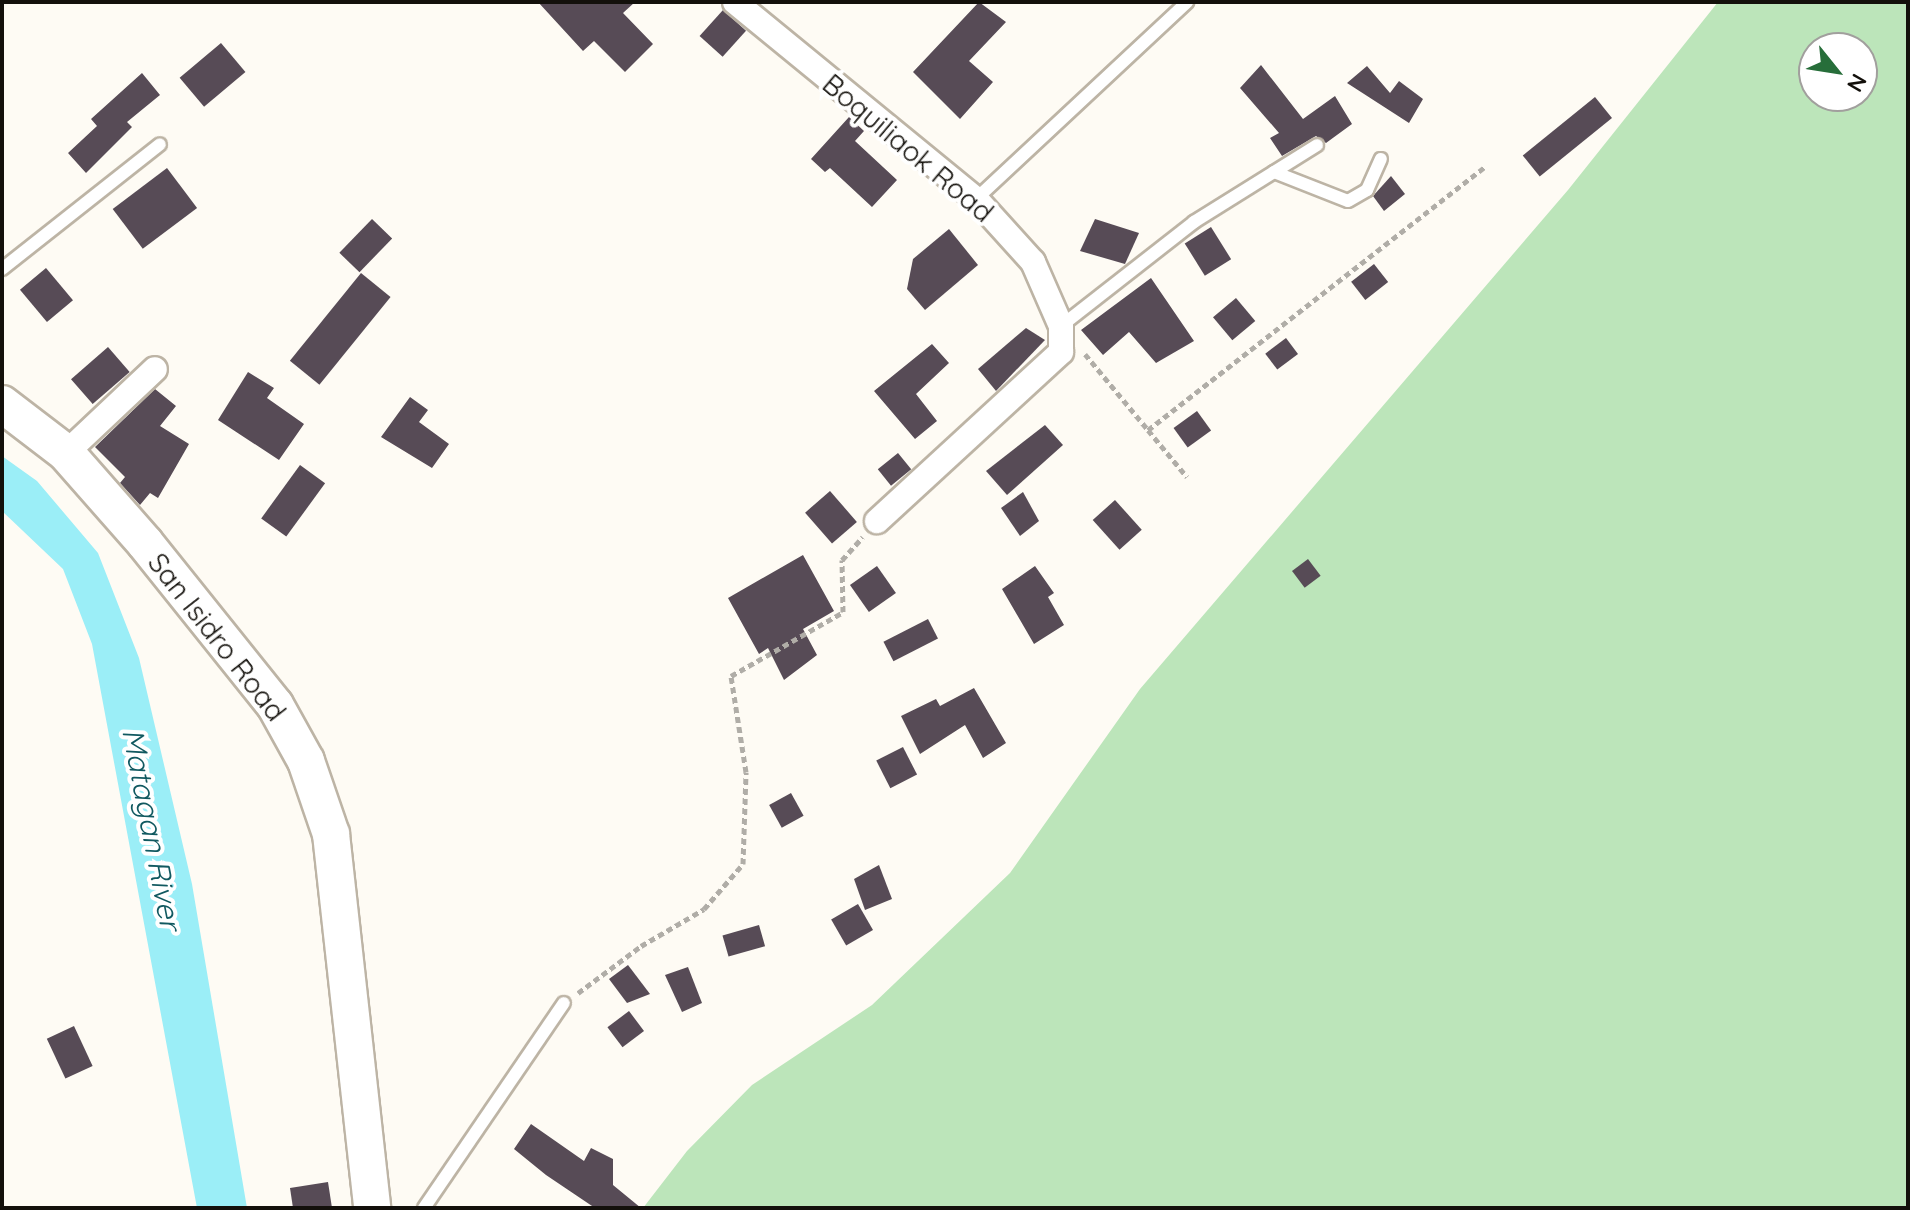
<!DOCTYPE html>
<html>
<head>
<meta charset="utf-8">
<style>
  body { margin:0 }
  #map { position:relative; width:1910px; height:1210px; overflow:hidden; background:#fefbf4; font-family:Quicksand,sans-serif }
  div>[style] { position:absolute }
  .green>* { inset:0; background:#bce5ba }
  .water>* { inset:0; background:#9beef7 }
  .building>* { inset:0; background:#574b56; transform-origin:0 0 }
  .path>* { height:5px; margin-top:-2.5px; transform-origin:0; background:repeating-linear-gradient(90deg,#b0ada7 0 6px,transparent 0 10px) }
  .roads { filter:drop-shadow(2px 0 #bdb4a5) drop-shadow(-2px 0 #bdb4a5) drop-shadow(0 2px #bdb4a5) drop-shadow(0 -2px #bdb4a5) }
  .lane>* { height:12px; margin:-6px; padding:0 6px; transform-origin:6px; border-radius:6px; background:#fff }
  .street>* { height:24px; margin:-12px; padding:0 12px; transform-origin:12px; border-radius:12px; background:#fff }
  .secondary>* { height:36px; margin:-18px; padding:0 18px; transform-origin:18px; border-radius:18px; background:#fff }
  span { translate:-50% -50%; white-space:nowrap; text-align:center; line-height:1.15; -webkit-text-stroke:8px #fff; paint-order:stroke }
  .street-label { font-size:28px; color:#13100b }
  .water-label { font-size:30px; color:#115960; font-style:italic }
  .frame { position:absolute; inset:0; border:4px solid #13100b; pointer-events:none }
  .north { position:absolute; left:1798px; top:32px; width:80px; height:80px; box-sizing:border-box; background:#fff; border:2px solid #a19f9d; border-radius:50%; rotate:120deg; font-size:22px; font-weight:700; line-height:32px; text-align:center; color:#13100b }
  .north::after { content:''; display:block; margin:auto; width:28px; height:36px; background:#276e3a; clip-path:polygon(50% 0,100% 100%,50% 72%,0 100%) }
</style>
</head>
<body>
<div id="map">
  <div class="green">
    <i style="clip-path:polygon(evenodd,1718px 2px,1908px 2px,1908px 1208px,643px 1208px,687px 1151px,752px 1085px,872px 1005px,1010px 873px,1140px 689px,1568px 190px,1718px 2px,1814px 48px,1862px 48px,1862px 96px,1814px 96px,1814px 48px)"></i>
  </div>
  <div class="water">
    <i style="clip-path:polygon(2px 456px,37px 481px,98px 553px,139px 658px,192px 884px,247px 1208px,197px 1208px,92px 644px,63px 569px,2px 511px)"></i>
  </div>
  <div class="building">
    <i style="clip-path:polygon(538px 2px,635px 2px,623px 13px,653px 44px,625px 72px,594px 41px,583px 51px)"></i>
    <i style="clip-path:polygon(979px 2px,1006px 22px,969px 61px,993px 82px,960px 119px,913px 72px)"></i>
    <i style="left:723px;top:10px;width:31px;height:35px;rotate:42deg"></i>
    <i style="left:221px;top:43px;width:38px;height:54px;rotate:50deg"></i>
    <i style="clip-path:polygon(1261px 65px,1303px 119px,1335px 96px,1352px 124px,1326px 143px,1316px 136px,1282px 156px,1270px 138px,1279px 133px,1240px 88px)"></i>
    <i style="clip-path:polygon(1367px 66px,1390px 93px,1399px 81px,1423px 99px,1409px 123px,1347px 83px)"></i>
    <i style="clip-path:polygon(142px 73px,160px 95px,127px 122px,132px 127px,86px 173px,68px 153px,97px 126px,91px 119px)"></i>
    <i style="left:1595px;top:97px;width:27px;height:93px;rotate:51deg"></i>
    <i style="clip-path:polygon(849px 117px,864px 131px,855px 141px,897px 180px,872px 207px,830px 168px,825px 172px,811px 159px)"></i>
    <i style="left:167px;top:168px;width:50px;height:68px;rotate:53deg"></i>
    <i style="clip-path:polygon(1391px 176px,1405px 194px,1384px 211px,1373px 196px)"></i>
    <i style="left:372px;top:219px;width:28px;height:47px;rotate:44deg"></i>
    <i style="clip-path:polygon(1095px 219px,1139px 233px,1125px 264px,1080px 251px)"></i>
    <i style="left:1211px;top:227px;width:38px;height:31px;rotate:58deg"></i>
    <i style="clip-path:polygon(949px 229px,978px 265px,925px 310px,907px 289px,913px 259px)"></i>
    <i style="left:1374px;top:264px;width:23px;height:29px;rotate:52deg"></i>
    <i style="left:46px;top:268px;width:42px;height:34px;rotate:50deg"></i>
    <i style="left:361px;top:273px;width:38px;height:113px;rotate:39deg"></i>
    <i style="clip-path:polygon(1151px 278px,1194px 341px,1156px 363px,1129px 332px,1103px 355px,1081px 330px)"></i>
    <i style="left:1236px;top:298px;width:30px;height:30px;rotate:50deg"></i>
    <i style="clip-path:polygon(1026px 328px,1045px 340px,996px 391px,978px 369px)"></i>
    <i style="left:1286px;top:338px;width:20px;height:26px;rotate:53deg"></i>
    <i style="clip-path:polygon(932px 344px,949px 363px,916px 394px,937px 421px,915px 439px,874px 391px)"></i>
    <i style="left:108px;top:347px;width:33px;height:49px;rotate:49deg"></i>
    <i style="clip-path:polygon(248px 372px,274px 388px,267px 398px,304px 424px,279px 460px,218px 420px)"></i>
    <i style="clip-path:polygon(155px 389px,176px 406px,160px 426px,189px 444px,158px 498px,150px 493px,140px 505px,120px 483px,125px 477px,95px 447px)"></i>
    <i style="clip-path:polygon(410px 397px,428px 410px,419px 422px,449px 444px,432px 468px,381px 437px)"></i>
    <i style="left:1197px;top:411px;width:24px;height:29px;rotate:54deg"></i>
    <i style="clip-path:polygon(1045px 425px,1063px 445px,1007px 495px,986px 471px)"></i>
    <i style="left:898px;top:453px;width:21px;height:26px;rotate:51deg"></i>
    <i style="left:300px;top:465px;width:31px;height:66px;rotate:36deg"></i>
    <i style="left:830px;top:491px;width:41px;height:33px;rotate:49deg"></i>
    <i style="clip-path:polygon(1023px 492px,1039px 521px,1020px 536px,1001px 508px)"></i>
    <i style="left:1115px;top:500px;width:40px;height:30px;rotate:48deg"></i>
    <i style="clip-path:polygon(803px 555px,834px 611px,803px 629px,817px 655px,784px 680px,768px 648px,759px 654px,728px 598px)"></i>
    <i style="left:1308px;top:559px;width:21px;height:20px;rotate:53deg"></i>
    <i style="left:877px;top:566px;width:33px;height:33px;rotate:55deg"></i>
    <i style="clip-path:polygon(1035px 566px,1054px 593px,1048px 597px,1064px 625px,1034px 644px,1002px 589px)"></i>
    <i style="left:928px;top:619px;width:22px;height:50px;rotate:63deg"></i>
    <i style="clip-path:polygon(974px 688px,1006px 743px,983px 758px,965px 725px,920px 754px,901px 716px,936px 699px,940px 706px)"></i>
    <i style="left:903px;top:747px;width:31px;height:30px;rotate:63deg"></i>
    <i style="left:791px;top:793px;width:26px;height:25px;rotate:61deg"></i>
    <i style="clip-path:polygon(879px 865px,892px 899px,865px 910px,854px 879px)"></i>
    <i style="left:858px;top:904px;width:30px;height:31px;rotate:60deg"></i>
    <i style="left:759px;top:925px;width:22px;height:38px;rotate:74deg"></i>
    <i style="clip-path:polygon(628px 965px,650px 994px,627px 1003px,609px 979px)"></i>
    <i style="clip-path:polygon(688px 967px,702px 1003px,682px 1012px,665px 975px)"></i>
    <i style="left:629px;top:1011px;width:25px;height:27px;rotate:53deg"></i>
    <i style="left:74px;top:1026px;width:44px;height:30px;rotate:65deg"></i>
    <i style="clip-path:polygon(531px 1124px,584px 1161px,591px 1148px,613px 1159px,613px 1185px,641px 1208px,595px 1208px,546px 1175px,514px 1149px)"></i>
    <i style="clip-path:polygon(328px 1182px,332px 1208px,293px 1208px,290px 1188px)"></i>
  </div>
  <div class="path">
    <i style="left:1085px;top:354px;width:99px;rotate:50.3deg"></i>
    <i style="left:1148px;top:430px;width:427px;rotate:-38deg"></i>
    <i style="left:1148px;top:430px;width:61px;rotate:50.3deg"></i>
    <i style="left:578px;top:993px;width:79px;rotate:-36.7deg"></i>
    <i style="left:641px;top:946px;width:73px;rotate:-30.4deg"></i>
    <i style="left:704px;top:909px;width:60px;rotate:-49.1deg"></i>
    <i style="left:743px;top:864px;width:92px;rotate:-88.1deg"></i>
    <i style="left:746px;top:772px;width:97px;rotate:-98.9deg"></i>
    <i style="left:731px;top:676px;width:129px;rotate:-29.7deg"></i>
    <i style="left:843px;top:612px;width:52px;rotate:-91.1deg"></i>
    <i style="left:842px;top:560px;width:31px;rotate:-48deg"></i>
  </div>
  <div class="roads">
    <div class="lane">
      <i style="left:1274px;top:172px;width:79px;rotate:21.4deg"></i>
      <i style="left:1348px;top:201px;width:22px;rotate:-30deg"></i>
      <i style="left:1367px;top:190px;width:34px;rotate:-66deg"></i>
      <i style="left:976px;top:199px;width:289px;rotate:-43deg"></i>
      <i style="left:2px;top:269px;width:201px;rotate:-38.3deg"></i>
      <i style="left:1061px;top:326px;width:169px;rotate:-38deg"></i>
      <i style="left:1194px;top:222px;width:145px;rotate:-32deg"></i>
      <i style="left:424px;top:1208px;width:248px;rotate:-55.7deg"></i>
    </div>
    <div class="street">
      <i style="left:735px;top:2px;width:311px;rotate:39.3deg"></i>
      <i style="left:976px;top:199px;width:85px;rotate:47.9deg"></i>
      <i style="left:1033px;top:262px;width:70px;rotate:66.4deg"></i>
      <i style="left:1061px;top:326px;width:26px;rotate:90deg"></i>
      <i style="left:1061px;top:352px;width:250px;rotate:137.4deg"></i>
      <i style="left:66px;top:453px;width:122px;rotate:-43.3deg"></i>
    </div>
    <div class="secondary">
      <i style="left:2px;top:404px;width:81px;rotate:37.4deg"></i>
      <i style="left:66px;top:453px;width:120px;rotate:48.7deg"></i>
      <i style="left:145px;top:543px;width:208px;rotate:51.3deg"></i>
      <i style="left:275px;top:705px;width:64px;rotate:61deg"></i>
      <i style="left:306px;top:761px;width:77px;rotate:71.1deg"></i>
      <i style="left:331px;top:834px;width:376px;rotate:83.7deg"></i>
    </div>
  </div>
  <div class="street-label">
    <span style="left:908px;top:148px;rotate:40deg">Boquiliaok Road</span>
    <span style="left:217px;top:637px;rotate:52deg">San Isidro Road</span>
  </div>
  <div class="water-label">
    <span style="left:152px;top:829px;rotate:79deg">Matagan River</span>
  </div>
  <div class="frame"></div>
  <div class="north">N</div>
</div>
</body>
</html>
